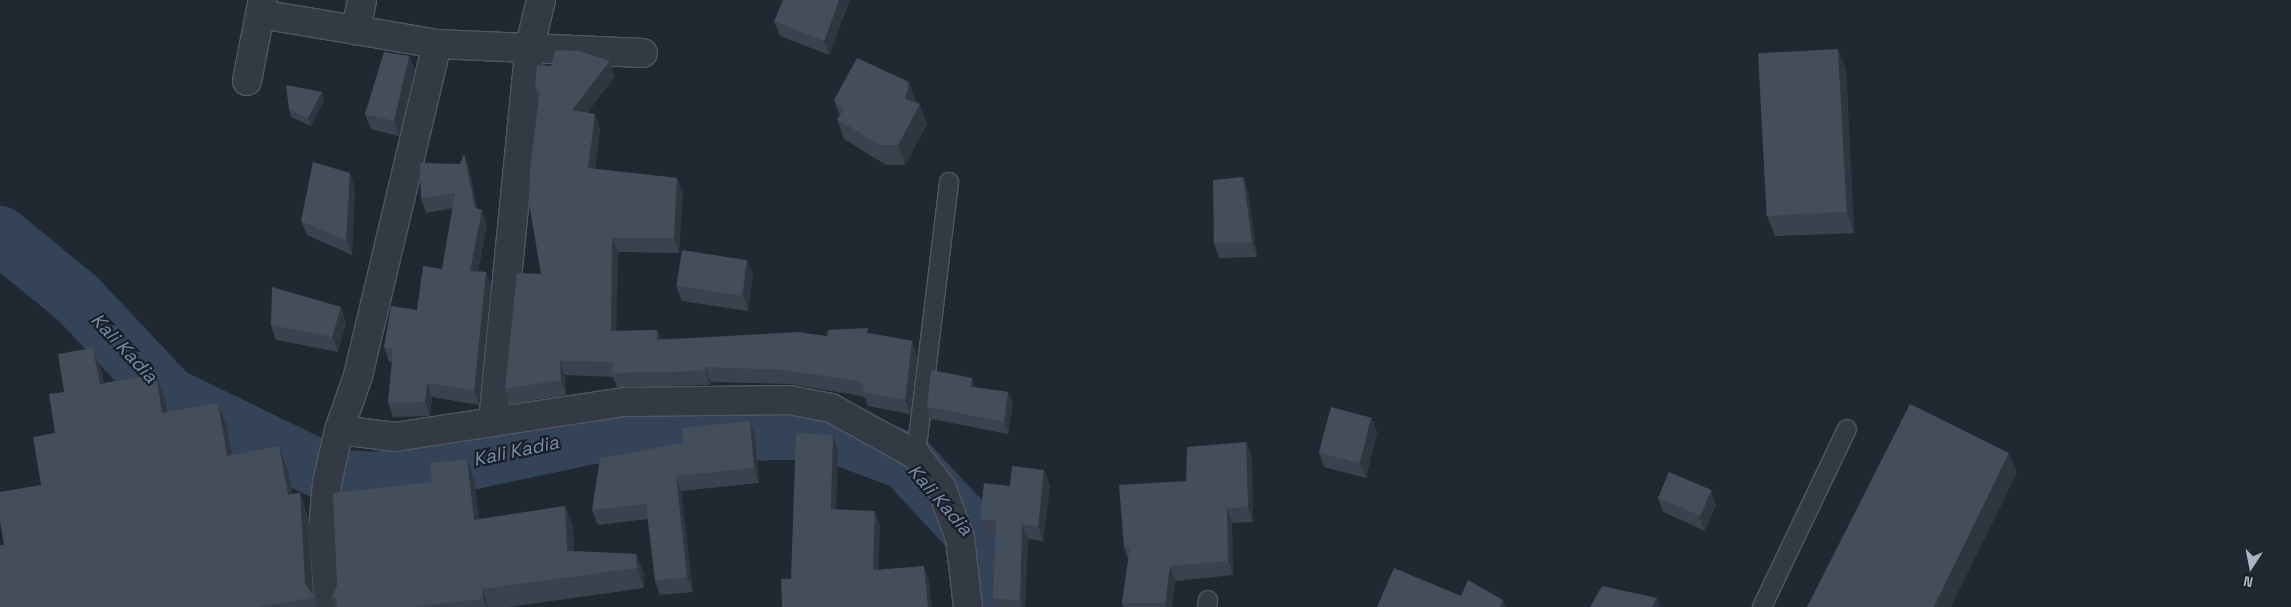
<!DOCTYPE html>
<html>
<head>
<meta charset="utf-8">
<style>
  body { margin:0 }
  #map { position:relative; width:2291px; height:607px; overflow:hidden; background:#202832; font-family:"Space Grotesk",sans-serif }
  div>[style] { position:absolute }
  .river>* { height:58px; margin:-29px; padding:0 29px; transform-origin:29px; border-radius:29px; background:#354358 }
  .roads { filter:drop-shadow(1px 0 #515762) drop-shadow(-1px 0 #515762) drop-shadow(0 1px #515762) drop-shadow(0 -1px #515762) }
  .service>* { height:18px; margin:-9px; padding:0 9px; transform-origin:9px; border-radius:9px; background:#333a43 }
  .minor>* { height:28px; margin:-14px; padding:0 14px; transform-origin:14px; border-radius:14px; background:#333a43 }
  .wall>* { inset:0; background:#3a424d }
  .shaded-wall>* { inset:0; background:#30363f }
  .building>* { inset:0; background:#444d5a; transform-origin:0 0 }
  span { translate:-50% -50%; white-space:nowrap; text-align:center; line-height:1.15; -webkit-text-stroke:4.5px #191f28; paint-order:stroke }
  .water-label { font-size:19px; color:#788ba7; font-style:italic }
  .north { position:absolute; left:2226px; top:542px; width:50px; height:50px; -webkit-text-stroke:4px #191f28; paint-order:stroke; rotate:191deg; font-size:14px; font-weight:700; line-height:20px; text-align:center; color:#adb4c1 }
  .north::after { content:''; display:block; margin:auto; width:18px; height:22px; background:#adb4c1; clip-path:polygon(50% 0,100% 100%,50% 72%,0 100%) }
</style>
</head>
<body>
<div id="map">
  <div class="river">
    <i style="left:0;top:235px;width:99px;rotate:39.3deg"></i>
    <i style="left:77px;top:298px;width:134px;rotate:46.8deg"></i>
    <i style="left:169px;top:396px;width:190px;rotate:25.9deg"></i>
    <i style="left:340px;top:479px;width:35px;rotate:3deg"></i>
    <i style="left:375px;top:481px;width:221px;rotate:-12deg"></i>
    <i style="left:591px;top:435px;width:233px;rotate:-1.2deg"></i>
    <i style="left:824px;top:430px;width:88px;rotate:20.7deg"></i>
    <i style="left:906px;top:461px;width:98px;rotate:47.1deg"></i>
    <i style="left:973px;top:533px;width:77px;rotate:74.9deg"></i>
  </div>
  <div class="roads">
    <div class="service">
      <i style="left:916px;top:455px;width:275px;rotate:-83.1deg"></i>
      <i style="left:1207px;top:607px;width:7px;rotate:-82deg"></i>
      <i style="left:1762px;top:607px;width:197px;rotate:-64.5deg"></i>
    </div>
    <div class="minor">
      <i style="left:263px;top:0;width:14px;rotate:102deg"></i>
      <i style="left:260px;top:14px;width:97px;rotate:9.5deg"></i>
      <i style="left:362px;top:0;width:31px;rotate:101deg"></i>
      <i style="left:356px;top:30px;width:82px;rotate:9.8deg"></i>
      <i style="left:437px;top:44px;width:206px;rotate:2.5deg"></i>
      <i style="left:437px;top:44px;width:341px;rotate:103.4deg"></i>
      <i style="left:358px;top:376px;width:57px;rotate:109.4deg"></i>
      <i style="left:339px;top:430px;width:56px;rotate:7.1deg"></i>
      <i style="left:395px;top:437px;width:233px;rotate:-8.7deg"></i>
      <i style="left:625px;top:402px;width:164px;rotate:-0.7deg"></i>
      <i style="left:789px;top:400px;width:43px;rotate:10.8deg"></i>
      <i style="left:831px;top:408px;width:97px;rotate:28.9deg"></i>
      <i style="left:916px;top:455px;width:41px;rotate:52deg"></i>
      <i style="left:941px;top:487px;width:54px;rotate:69.6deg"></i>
      <i style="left:960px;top:538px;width:69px;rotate:83.4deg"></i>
      <i style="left:247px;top:81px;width:68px;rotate:-79deg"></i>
      <i style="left:493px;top:421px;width:377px;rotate:-84.4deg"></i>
      <i style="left:530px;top:46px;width:47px;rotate:-76.6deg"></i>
      <i style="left:329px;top:607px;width:78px;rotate:-94.4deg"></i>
      <i style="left:323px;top:529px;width:46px;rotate:-85deg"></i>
      <i style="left:327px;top:483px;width:54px;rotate:-77.2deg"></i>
    </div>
  </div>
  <div class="wall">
    <i style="clip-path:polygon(850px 0,829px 55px,780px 36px,774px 21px)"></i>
    <i style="clip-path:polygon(409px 56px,415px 71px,399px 136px,371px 129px,365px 114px)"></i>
    <i style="clip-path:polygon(1846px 69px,1854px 233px,1775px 236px,1767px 216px)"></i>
    <i style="clip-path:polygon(615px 76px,587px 113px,600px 129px,595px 169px,677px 178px,683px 193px,679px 253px,618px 252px,616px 331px,657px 330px,661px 339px,827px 336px,870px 333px,912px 341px,917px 356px,910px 414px,868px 406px,865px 398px,862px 396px,789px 384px,711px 382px,710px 385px,617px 387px,613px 377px,565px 375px,566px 395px,510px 404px,505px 389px,541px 274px,539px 98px,535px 89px)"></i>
    <i style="clip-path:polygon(909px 82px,916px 103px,927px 124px,905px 165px,886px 165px,844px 139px,837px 119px,840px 116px,834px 100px)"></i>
    <i style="clip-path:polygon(324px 100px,311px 126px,291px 117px,289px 109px)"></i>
    <i style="clip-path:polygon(464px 154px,469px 168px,477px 209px,487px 224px,478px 271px,486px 272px,491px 286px,479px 405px,432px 397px,430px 416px,393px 417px,388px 403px,392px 362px,389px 361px,384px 347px,417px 310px,442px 269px,453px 208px,426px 213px,421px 198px,460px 164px)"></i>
    <i style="clip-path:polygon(1243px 177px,1248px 192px,1257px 257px,1219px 258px,1214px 243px)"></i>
    <i style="clip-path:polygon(355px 188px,352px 255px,307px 235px,301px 221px)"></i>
    <i style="clip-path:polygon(753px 274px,748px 311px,682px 301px,676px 286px)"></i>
    <i style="clip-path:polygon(346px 322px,338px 352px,276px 340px,271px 325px)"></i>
    <i style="clip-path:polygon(102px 372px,104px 383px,156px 374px,165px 398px,167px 412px,227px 427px,232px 455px,288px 470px,292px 494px,300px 493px,308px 518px,313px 595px,318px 607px,0 607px,4px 545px,41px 485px,55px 433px,64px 392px)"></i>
    <i style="clip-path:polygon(972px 378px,975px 387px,1008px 392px,1013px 403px,1008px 434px,931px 419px,927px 407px)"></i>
    <i style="clip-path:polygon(1377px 432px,1366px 478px,1324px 467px,1319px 452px)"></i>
    <i style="clip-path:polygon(755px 436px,759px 483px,681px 491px,693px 592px,660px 595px,655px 581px,648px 519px,598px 525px,592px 510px,683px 443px)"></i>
    <i style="clip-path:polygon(1246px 442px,1252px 457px,1253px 522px,1232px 523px,1233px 575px,1175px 581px,1172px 607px,1123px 607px,1122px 603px,1128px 559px,1124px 547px,1186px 481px)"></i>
    <i style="clip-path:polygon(467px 459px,474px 479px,479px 519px,565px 506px,573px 526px,574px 551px,636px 554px,644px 574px,644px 588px,509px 607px,335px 607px,332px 598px,432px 482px)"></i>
    <i style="clip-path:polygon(1050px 485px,1043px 541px,1028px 539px,1025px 607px,996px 607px,993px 599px,996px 535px,985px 534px,980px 519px,1010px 486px)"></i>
    <i style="clip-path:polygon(1711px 490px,1716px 505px,1705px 531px,1663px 512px,1658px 498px)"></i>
  </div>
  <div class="shaded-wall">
    <i style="clip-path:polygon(839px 0,850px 0,829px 55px,824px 41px)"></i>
    <i style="clip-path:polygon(1838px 49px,1846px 69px,1854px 233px,1847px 212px)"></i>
    <i style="clip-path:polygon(409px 56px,415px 71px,399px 136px,394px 121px)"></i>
    <i style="clip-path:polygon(610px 61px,615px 76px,577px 125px,572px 110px)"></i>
    <i style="clip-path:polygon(909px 82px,916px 102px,912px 119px,920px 104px,927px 124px,905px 165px,898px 145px,905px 99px)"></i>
    <i style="clip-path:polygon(322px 92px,324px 100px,311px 126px,308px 118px)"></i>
    <i style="clip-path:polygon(595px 114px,600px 129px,594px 183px,588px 168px)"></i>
    <i style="clip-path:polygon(464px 154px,469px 168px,480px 221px,482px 210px,487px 224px,475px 285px,470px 271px,475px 208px)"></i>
    <i style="clip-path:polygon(350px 173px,355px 188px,352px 255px,346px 240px)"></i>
    <i style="clip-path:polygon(1243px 177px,1248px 192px,1257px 257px,1252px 242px)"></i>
    <i style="clip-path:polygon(677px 178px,683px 193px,679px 253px,674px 238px)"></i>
    <i style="clip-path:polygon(612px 238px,618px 252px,616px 345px,611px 331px)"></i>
    <i style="clip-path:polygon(747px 260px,753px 274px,748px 311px,743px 296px)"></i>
    <i style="clip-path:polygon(486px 272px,491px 286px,479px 405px,474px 391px)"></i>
    <i style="clip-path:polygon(341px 307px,346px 322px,338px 352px,332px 337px)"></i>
    <i style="clip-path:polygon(657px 330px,663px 345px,657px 340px)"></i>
    <i style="clip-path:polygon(912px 341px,917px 356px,910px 414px,905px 400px)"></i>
    <i style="clip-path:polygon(93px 348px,102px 372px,109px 408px,100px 384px)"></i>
    <i style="clip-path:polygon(560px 361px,565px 375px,566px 395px,561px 380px)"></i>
    <i style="clip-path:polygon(705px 367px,711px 382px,710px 385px,705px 371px)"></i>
    <i style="clip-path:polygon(156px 374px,165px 398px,171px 437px,162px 413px)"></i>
    <i style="clip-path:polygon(972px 378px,976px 389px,970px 387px)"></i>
    <i style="clip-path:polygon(427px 383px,432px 397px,430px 416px,425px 402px)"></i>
    <i style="clip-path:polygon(1008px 392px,1013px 403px,1008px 434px,1004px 422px)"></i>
    <i style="clip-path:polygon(218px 403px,227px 427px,236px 480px,227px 456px)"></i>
    <i style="clip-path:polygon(1372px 418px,1377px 432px,1366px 478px,1360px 463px)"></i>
    <i style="clip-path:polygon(750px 421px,755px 436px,759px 483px,754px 468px)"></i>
    <i style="clip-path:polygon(833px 435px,838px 450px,836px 524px,831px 509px)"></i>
    <i style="clip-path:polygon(1246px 442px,1252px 457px,1253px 522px,1248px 507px)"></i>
    <i style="clip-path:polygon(279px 446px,288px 470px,297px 519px,288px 495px)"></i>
    <i style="clip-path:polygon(2009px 453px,2017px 473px,1951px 607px,1934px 607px)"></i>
    <i style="clip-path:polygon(467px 459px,474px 479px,482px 540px,474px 520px)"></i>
    <i style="clip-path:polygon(1044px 470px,1050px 485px,1043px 541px,1038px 526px)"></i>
    <i style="clip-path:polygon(676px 476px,681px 491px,693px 592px,687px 577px)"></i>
    <i style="clip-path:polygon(1711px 490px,1716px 505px,1705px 531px,1699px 516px)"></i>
    <i style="clip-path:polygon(300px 493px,308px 518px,313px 597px,305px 584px)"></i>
    <i style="clip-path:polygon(565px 506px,573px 526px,575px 571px,567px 551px)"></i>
    <i style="clip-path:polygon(1227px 508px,1232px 523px,1233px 575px,1228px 561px)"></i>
    <i style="clip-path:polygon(875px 511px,880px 526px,878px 585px,873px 570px)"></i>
    <i style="clip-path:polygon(1022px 524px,1028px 539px,1025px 607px,1022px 607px,1020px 600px)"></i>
    <i style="clip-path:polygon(636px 554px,644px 574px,644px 588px,637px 568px)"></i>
    <i style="clip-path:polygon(924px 566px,929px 580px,932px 607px,928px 607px)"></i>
    <i style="clip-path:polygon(1170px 566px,1175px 581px,1172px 607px,1167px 607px,1165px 603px)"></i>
    <i style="clip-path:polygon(482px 589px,489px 607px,486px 607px,483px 599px)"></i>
    <i style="clip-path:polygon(1657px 598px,1660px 607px,1652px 607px)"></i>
    <i style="clip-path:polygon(1503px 600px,1506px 607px,1500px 607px)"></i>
  </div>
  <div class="building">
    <i style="clip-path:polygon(783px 0,839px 0,824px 41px,774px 21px)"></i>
    <i style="left:1838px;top:49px;width:163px;height:80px;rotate:87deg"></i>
    <i style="clip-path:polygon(555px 50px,579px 51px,610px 61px,572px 110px,595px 114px,588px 168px,677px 178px,674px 238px,612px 238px,611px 331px,657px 330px,657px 340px,798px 332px,827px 336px,828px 330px,868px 328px,867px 333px,912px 341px,905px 400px,863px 392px,864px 386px,857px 381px,784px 370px,705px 367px,705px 371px,612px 373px,613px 362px,560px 361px,561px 380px,505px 389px,517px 273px,541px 274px,529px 203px,530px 169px,540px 90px,535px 89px,537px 65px,551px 66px)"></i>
    <i style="clip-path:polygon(384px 52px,409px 56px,394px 121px,365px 114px)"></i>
    <i style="clip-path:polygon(857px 58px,909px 82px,905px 99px,920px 104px,898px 145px,879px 145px,837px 119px,844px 110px,834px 100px)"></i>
    <i style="clip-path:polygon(286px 85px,322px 92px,308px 118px,289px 109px)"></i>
    <i style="clip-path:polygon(464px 154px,475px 208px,482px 210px,470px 271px,486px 272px,474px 391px,427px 383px,425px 402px,388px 403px,393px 349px,384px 347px,391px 306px,417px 310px,423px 266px,442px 269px,455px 193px,421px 198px,420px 163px,460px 164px)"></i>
    <i style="clip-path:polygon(313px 162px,350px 173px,346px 240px,301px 221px)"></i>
    <i style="clip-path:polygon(1243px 177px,1252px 242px,1214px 243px,1213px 180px)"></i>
    <i style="left:682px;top:250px;width:66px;height:36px;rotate:9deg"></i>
    <i style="clip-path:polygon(272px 287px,341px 307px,332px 337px,271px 325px)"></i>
    <i style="clip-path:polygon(93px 348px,100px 384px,156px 374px,162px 413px,218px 403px,227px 456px,279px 446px,288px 495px,300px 493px,305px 584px,314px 597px,257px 607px,0 607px,0 545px,4px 545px,0 521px,0 492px,41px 485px,33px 437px,55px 433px,49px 394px,64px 392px,58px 354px)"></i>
    <i style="clip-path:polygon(931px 370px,972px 378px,970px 387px,1008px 392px,1004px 422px,927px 407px)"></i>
    <i style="clip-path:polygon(1910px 404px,2009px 453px,1934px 607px,1807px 607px)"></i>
    <i style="left:1331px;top:407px;width:42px;height:47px;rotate:15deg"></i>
    <i style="clip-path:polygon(750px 421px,754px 468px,676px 476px,687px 577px,655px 581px,646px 504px,592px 510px,600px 458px,683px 443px,682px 428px)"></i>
    <i style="clip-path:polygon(796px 433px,833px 435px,831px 509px,875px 511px,873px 570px,924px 566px,928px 607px,782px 607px,781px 579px,791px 579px)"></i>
    <i style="clip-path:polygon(1246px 442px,1248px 507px,1227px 508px,1228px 561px,1170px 566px,1165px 603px,1122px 603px,1130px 547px,1124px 547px,1119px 485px,1186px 481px,1187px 447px)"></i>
    <i style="clip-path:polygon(467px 459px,474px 520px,565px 506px,567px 551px,636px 554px,637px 568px,482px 589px,483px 599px,411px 607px,337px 607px,336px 597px,332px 598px,337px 585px,333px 493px,432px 482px,430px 463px)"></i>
    <i style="clip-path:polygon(1012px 466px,1044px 470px,1038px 526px,1022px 524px,1020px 600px,993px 599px,996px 521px,980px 519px,984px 483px,1010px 486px)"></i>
    <i style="left:1669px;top:472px;width:46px;height:28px;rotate:23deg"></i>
    <i style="clip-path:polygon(1394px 568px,1461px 596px,1468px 580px,1503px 600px,1500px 607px,1377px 607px)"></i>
    <i style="clip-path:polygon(1602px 586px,1657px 598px,1652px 607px,1590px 607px)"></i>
  </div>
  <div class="water-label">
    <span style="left:124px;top:348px;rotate:47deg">Kali Kadia</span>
    <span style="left:516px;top:451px;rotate:-12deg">Kali Kadia</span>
    <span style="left:940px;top:500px;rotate:49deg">Kali Kadia</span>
  </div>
  <div class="north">N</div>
</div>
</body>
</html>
